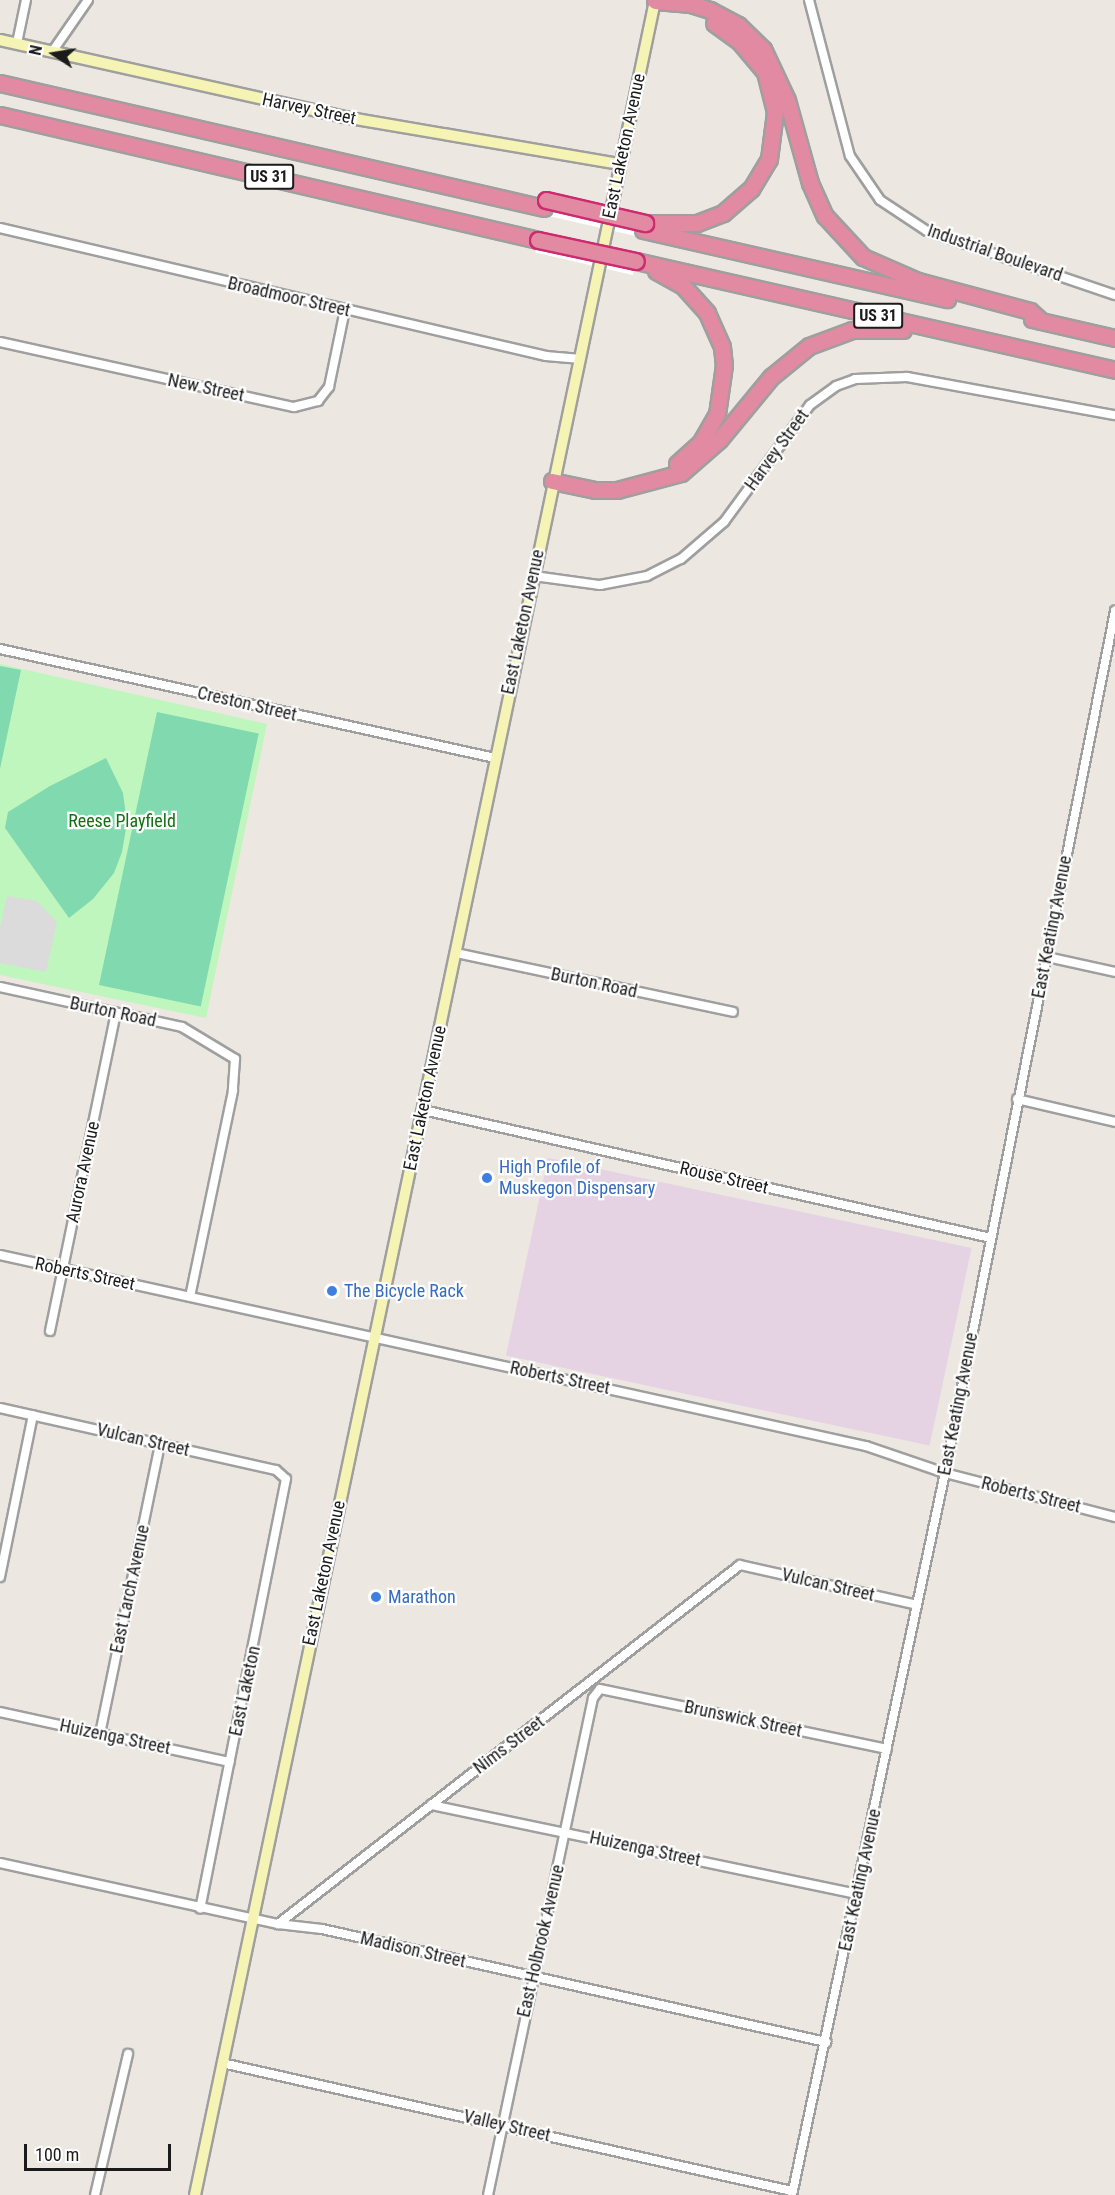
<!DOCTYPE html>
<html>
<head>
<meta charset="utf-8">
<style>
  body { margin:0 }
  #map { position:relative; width:1115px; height:2195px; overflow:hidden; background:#ece7e1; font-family:"Roboto Condensed",sans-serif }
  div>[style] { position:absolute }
  .industrial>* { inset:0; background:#e5d3e3; transform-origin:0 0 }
  .park>* { inset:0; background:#bef6be }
  .pitch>* { inset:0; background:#81d9af; transform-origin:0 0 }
  .parking>* { inset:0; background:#dbdbdb }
  .pier>* { inset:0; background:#fff; transform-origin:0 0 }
  .roads { filter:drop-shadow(2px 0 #9f9f9f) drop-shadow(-2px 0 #9f9f9f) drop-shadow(0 2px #9f9f9f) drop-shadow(0 -2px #9f9f9f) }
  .street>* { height:8px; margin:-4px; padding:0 4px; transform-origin:4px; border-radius:4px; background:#fff }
  .secondary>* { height:10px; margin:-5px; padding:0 5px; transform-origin:5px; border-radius:5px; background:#f6f4b5 }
  .highway>* { height:15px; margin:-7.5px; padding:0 7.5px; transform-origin:7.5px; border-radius:7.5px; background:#e18aa2 }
  .bridges { filter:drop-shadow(2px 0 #cd2b70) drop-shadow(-2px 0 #cd2b70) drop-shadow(0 2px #cd2b70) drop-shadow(0 -2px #cd2b70) }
  .highway-bridge>* { height:15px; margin:-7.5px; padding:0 7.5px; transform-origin:7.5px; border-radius:7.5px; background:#e18aa2 }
  .dots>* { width:16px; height:16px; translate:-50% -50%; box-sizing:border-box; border:3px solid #fff; border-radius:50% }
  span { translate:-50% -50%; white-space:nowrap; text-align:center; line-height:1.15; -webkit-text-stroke:4.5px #fff; paint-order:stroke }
  .shield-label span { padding:2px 4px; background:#fff; border:2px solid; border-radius:4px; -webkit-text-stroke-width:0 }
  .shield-label { font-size:16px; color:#1b1b1b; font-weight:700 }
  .street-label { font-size:18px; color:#1b1b1b }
  .park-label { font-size:18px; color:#107210 }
  .shop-label { font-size:18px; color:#366cbe }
  .left { translate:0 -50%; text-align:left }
  .north { position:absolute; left:24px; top:24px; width:60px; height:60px; -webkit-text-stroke:4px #fff; paint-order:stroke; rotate:282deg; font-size:16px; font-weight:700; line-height:24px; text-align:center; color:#1b1b1b }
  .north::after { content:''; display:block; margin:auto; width:21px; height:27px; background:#1b1b1b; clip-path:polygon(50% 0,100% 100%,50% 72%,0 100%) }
  .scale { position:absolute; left:24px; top:2144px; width:147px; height:27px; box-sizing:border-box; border:3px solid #1b1b1b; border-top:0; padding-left:8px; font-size:18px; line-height:21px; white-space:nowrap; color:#1b1b1b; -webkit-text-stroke:4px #fff; paint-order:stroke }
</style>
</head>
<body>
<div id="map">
  <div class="industrial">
    <i style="left:548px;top:1158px;width:433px;height:202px;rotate:12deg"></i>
  </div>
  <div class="park">
    <i style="clip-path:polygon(0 664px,267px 724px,206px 1018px,0 975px)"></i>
  </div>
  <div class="pitch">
    <i style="clip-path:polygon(0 666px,21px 670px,0 769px)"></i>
    <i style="left:157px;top:712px;width:104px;height:279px;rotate:12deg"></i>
    <i style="clip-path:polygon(106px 758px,123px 793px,127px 823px,122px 852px,114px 873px,93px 899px,69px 918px,5px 828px,8px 812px,50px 786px)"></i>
  </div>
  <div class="parking">
    <i style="clip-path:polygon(7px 896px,37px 901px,57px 922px,46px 972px,0 963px,0 927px)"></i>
  </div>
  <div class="pier">
    <i style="left:547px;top:195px;width:101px;height:20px;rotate:13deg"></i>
    <i style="left:540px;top:232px;width:100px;height:21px;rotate:13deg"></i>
  </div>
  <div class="roads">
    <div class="street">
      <i style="left:809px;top:0;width:161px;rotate:75.3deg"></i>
      <i style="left:850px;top:156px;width:53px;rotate:55.7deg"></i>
      <i style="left:880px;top:200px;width:56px;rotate:33.4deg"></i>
      <i style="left:927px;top:231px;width:199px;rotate:18.8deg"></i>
      <i style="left:17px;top:43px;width:44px;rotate:-78.2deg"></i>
      <i style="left:52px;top:52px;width:63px;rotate:-55.3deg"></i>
      <i style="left:0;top:228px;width:561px;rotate:13.19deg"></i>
      <i style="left:546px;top:356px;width:32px;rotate:5deg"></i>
      <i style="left:0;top:342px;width:301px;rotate:12.5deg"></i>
      <i style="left:294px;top:407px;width:25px;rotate:-14deg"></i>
      <i style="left:318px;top:401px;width:18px;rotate:-52deg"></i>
      <i style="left:329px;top:387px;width:79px;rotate:-78.3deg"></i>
      <i style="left:534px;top:576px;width:67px;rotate:7.8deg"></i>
      <i style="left:600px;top:585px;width:48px;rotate:-10.8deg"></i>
      <i style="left:647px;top:576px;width:38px;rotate:-27deg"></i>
      <i style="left:681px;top:559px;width:57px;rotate:-40.7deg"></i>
      <i style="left:724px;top:522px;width:145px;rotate:-53.7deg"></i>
      <i style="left:810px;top:405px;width:32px;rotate:-36deg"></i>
      <i style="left:836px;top:386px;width:20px;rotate:-20deg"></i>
      <i style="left:855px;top:379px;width:52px;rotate:-2.2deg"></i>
      <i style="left:907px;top:377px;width:211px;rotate:10.4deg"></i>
      <i style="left:0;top:649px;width:507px;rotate:12.42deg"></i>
      <i style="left:456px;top:953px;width:283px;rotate:12deg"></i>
      <i style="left:1047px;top:957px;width:70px;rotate:12.4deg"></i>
      <i style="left:0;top:987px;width:186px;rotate:12.4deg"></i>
      <i style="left:182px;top:1027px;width:62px;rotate:31.1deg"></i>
      <i style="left:235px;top:1059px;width:32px;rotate:94deg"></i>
      <i style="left:233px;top:1091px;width:210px;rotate:101.8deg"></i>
      <i style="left:1017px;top:1099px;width:101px;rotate:13.2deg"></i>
      <i style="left:423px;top:1110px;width:582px;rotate:12.7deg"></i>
      <i style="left:0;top:1255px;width:887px;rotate:12.44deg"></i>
      <i style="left:866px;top:1446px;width:83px;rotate:18.9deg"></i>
      <i style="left:945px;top:1473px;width:176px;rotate:14.5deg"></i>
      <i style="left:50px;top:1331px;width:325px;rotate:-78.3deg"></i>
      <i style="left:0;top:1408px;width:283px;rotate:12.7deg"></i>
      <i style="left:276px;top:1470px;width:13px;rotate:42deg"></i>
      <i style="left:286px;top:1479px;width:438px;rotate:101.3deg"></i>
      <i style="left:0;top:1577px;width:165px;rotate:-78.5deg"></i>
      <i style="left:0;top:1712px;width:235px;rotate:12.3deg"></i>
      <i style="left:100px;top:1734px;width:296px;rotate:-78.3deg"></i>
      <i style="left:431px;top:1805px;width:436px;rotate:11.8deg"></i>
      <i style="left:0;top:1863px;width:285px;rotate:12.4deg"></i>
      <i style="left:278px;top:1924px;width:44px;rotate:6.5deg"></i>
      <i style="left:322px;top:1929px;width:517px;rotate:12.64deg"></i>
      <i style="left:278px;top:1924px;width:585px;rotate:-37.85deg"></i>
      <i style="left:740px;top:1565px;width:181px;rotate:12.7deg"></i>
      <i style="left:222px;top:2063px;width:584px;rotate:12.66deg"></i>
      <i style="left:95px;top:2195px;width:145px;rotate:-76.8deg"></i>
      <i style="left:488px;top:2195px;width:508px;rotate:-78.07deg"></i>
      <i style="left:593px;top:1698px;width:11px;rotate:-52deg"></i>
      <i style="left:600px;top:1689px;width:293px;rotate:11.8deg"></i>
      <i style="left:792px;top:2195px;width:738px;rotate:-78.04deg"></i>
      <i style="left:945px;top:1473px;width:879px;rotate:-78.84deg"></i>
    </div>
    <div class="secondary">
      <i style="left:0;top:40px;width:353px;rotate:12.6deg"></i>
      <i style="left:344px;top:117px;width:280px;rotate:9.7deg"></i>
      <i style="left:195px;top:2195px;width:2243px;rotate:-78.16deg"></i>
    </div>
    <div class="highway">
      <i style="left:655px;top:1px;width:36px;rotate:5deg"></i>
      <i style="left:691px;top:4px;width:20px;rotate:18deg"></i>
      <i style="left:710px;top:10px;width:32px;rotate:28deg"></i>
      <i style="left:738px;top:25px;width:35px;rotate:44deg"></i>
      <i style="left:763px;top:49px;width:56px;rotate:64.8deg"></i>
      <i style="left:787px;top:100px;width:86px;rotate:74.5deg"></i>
      <i style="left:810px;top:183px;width:36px;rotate:66deg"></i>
      <i style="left:825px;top:216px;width:56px;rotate:47.2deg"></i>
      <i style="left:863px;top:257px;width:60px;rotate:23.6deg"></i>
      <i style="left:918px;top:281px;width:116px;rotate:15deg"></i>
      <i style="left:1030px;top:311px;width:15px;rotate:42deg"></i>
      <i style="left:0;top:83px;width:558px;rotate:12.94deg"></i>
      <i style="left:0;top:115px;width:552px;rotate:13.08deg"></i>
      <i style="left:646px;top:223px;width:51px"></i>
      <i style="left:697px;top:223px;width:28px;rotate:-21deg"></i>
      <i style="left:723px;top:213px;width:37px;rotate:-41deg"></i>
      <i style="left:751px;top:189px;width:35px;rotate:-59deg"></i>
      <i style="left:769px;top:159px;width:47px;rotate:-82.7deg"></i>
      <i style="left:775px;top:112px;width:41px;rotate:-104deg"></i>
      <i style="left:765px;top:72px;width:39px;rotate:-130deg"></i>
      <i style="left:740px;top:42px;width:32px;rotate:-144deg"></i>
      <i style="left:643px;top:230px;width:312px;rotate:12.8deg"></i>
      <i style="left:636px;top:261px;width:491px;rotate:12.8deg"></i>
      <i style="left:656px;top:271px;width:31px;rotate:29deg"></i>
      <i style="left:683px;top:286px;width:36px;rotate:48deg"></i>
      <i style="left:707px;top:313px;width:37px;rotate:66deg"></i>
      <i style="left:722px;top:347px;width:18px;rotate:84deg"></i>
      <i style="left:724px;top:365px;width:49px;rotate:98.1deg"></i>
      <i style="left:717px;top:414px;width:34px;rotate:120deg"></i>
      <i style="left:700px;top:443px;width:31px;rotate:138deg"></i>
      <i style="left:1032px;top:319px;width:85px;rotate:12.9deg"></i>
      <i style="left:552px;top:481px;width:44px;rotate:11.8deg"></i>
      <i style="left:595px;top:490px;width:22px"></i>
      <i style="left:617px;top:490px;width:66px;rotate:-14.9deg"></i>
      <i style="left:681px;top:473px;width:50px;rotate:-41deg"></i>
      <i style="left:719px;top:440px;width:82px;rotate:-50.5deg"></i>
      <i style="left:771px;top:377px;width:49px;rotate:-39.2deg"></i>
      <i style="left:809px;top:346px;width:46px;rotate:-20.4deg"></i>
      <i style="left:852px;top:330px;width:51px"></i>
    </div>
  </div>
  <div class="bridges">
    <div class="highway-bridge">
      <i style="left:546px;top:200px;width:102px;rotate:13.1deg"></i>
      <i style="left:538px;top:240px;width:100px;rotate:12.1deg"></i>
    </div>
  </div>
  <div class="dots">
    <i style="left:487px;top:1178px;background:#3f7fe0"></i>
    <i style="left:332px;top:1291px;background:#3f7fe0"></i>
    <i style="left:376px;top:1597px;background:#3f7fe0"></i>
  </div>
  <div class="shield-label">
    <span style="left:269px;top:177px">US 31</span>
    <span style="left:878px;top:316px">US 31</span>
  </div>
  <div class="street-label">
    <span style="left:309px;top:109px;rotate:12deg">Harvey Street</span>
    <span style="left:624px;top:146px;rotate:-78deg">East Laketon Avenue</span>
    <span style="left:995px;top:253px;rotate:19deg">Industrial Boulevard</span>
    <span style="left:289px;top:297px;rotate:13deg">Broadmoor Street</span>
    <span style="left:206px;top:388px;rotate:12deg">New Street</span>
    <span style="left:777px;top:450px;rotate:-54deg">Harvey Street</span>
    <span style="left:523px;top:622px;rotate:-78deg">East Laketon Avenue</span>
    <span style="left:247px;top:704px;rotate:13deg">Creston Street</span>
    <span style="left:1052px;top:927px;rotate:-79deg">East Keating Avenue</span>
    <span style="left:594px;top:983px;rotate:12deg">Burton Road</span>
    <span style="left:113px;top:1012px;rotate:12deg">Burton Road</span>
    <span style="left:425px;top:1098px;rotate:-78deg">East Laketon Avenue</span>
    <span style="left:83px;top:1172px;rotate:-78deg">Aurora Avenue</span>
    <span style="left:724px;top:1178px;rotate:13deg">Rouse Street</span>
    <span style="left:85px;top:1274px;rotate:12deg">Roberts Street</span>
    <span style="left:560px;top:1378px;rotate:12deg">Roberts Street</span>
    <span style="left:958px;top:1404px;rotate:-79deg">East Keating Avenue</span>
    <span style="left:143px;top:1440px;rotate:13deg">Vulcan Street</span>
    <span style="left:1031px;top:1495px;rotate:14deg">Roberts Street</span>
    <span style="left:324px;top:1573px;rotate:-78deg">East Laketon Avenue</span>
    <span style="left:828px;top:1585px;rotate:13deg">Vulcan Street</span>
    <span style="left:130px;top:1589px;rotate:-78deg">East Larch Avenue</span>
    <span style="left:245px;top:1691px;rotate:-78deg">East Laketon</span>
    <span style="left:743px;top:1719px;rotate:12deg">Brunswick Street</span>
    <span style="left:115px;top:1737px;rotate:12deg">Huizenga Street</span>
    <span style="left:509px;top:1745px;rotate:-37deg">Nims Street</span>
    <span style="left:645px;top:1849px;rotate:12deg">Huizenga Street</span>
    <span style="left:860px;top:1880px;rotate:-78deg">East Keating Avenue</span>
    <span style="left:541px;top:1941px;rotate:-77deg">East Holbrook Avenue</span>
    <span style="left:413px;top:1950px;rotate:13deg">Madison Street</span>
    <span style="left:507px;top:2126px;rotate:13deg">Valley Street</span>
  </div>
  <div class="park-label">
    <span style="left:122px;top:821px">Reese Playfield</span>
  </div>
  <div class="shop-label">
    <span class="left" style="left:499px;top:1178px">High Profile of<br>Muskegon Dispensary</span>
    <span class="left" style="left:344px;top:1291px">The Bicycle Rack</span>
    <span class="left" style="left:388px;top:1597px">Marathon</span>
  </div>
  <div class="north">N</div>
  <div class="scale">100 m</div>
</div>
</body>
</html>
